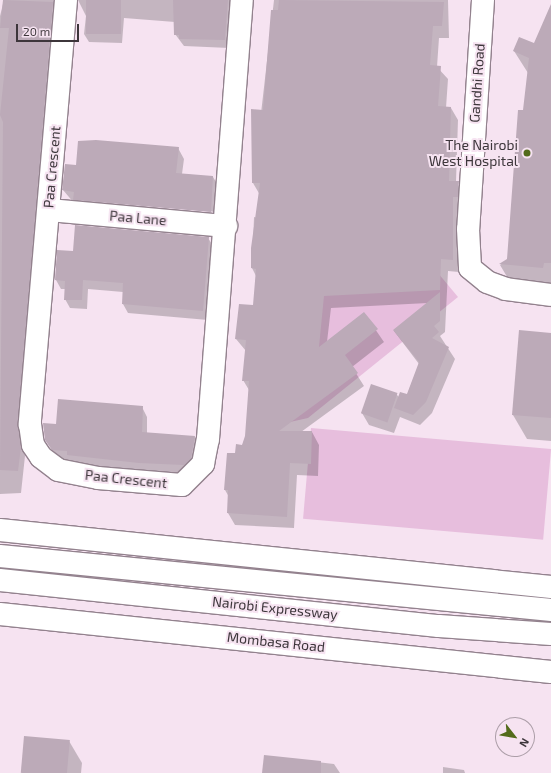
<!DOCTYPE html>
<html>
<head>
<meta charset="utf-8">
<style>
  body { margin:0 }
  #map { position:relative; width:551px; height:773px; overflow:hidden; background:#f6e3f1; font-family:"Exo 2",sans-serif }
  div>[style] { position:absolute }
  .green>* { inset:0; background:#e7bedd; transform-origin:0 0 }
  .shadow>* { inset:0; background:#0003 }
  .building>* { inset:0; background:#bcaab8; transform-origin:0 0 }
  .roads { filter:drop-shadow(1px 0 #93828e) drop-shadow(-1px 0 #93828e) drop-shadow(0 1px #93828e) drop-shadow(0 -1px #93828e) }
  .street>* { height:22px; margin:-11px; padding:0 11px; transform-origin:11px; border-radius:11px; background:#fff }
  .highway>* { height:22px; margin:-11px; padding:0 11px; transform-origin:11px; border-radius:11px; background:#fff }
  .dots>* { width:11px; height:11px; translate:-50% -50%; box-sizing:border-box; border:2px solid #f6e3f1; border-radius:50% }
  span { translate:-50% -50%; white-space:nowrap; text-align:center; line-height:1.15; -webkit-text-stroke:4px #f6e3f1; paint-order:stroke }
  .street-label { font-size:14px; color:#3d363b }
  .poi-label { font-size:14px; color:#3d363b }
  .right { translate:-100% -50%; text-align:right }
  .north { position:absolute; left:495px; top:717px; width:40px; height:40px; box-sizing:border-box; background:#f6e3f1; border:1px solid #ac9ea8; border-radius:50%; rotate:121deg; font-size:11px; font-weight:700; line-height:16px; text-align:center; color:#3d363b }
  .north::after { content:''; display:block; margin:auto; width:14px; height:18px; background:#536b1b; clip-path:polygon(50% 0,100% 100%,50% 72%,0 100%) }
  .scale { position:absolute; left:16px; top:24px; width:63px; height:18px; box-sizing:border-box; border:2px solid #3d363b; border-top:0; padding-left:5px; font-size:12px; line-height:14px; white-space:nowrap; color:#3d363b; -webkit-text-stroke:3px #f6e3f1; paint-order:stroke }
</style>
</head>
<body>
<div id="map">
  <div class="green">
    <i style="clip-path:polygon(295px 269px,438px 273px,458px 297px,308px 418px,290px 422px)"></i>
    <i style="left:311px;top:428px;width:241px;height:91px;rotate:5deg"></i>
  </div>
  <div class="shadow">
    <i style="clip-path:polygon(4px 0,62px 0,22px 432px,25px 456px,21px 493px,0 494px,0 16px)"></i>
    <i style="clip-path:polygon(78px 0,232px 0,229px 48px,184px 46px,175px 34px,175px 22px,124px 18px,122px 43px,89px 42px,84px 34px,86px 16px)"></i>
    <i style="clip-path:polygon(274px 0,448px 0,449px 38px,439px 38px,437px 67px,448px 79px,446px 108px,451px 108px,458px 120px,456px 182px,465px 194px,460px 209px,459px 272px,448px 271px,445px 332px,440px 336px,455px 359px,432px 413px,420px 425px,400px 417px,394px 433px,369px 425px,362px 413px,396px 394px,399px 397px,407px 395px,419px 364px,394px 331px,428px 303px,331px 308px,327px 342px,364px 313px,384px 342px,352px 367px,364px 386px,301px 432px,312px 432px,319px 445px,318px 476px,297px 475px,294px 528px,235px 525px,228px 513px,229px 497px,225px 490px,246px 436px,249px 390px,243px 380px,246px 351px,236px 339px,254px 306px,256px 276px,252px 268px,254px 217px,258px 218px,260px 195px,253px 183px)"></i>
    <i style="clip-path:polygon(551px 7px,551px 288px,512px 285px,500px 265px,508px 259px,528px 73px,514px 51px,534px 45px)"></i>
    <i style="clip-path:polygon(evenodd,178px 148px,184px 159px,182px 174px,213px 177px,219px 187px,217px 222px,80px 210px,63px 190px,77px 166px,178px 148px,78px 199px,216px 212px,216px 214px,78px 201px,78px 199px)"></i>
    <i style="clip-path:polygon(208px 238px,214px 247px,208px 320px,128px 313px,123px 304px,123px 292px,88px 289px,87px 309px,70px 308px,65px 299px,65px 289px,61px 289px,56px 280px,74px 252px)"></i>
    <i style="clip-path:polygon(551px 334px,551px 441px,527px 439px,513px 415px)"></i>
    <i style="clip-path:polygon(142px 407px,147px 417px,147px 433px,195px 437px,200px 446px,190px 474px,73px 464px,70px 460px,58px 459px,46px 440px,56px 425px)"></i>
    <i style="clip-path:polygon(69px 741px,82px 763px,81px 773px,21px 773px)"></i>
    <i style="clip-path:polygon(265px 756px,334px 764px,340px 773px,263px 773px)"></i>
    <i style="clip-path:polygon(443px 767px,464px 770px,465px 773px,443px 773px)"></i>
  </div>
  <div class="building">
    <i style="clip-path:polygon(3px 0,53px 2px,18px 423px,21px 447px,18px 471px,0 470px,3px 122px,0 115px,9px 28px,0 28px)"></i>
    <i style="left:86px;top:0;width:35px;height:34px"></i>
    <i style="clip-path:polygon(173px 0,228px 0,225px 40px,179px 39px,179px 35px,174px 35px)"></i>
    <i style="clip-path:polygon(279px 0,444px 2px,442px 26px,433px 26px,430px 65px,441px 66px,438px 106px,451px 107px,449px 181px,459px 181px,458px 197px,453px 197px,453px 260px,441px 259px,440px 290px,324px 296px,319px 347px,364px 312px,378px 329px,345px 355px,358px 373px,279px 431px,312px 431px,311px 464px,290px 463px,287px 517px,227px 513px,228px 490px,224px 490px,227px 453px,235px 453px,236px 444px,242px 445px,245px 436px,249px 381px,242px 381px,246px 340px,235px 339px,239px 304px,253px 305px,256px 269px,251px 268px,251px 248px,260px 183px,252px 183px,251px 109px,263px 110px,271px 10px,278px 10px)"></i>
    <i style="clip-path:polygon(551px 4px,551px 263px,544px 263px,543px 268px,499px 264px,507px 259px,518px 110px,523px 110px,529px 58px,513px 51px,519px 37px,534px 43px)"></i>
    <i style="clip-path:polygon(96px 140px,179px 147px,176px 173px,213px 176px,211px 212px,73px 200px,74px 192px,62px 190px,65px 164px,76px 165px,78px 141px)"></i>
    <i style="clip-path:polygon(75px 225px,209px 237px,203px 311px,122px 304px,123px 283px,83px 280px,82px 300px,64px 300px,65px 281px,55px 280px,57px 250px,73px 251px)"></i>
    <i style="clip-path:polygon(440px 292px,440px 321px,434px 326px,439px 332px,432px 338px,449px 347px,426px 402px,413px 415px,394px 408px,400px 392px,407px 394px,419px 362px,393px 330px)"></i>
    <i style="clip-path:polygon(519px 330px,551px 333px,551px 418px,512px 415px)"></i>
    <i style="left:371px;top:384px;width:28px;height:31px;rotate:19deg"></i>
    <i style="clip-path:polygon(58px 399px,143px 406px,142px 432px,195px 436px,191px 458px,184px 465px,139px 463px,67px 455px,67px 451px,52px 450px,45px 440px,43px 423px,56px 424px)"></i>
    <i style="left:24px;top:736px;width:46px;height:37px;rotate:5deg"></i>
    <i style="clip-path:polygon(264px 755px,321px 761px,321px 773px,262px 773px)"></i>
  </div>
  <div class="roads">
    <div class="street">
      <i style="left:66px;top:0;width:426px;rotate:94.9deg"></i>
      <i style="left:30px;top:424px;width:21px;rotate:82deg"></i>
      <i style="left:33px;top:445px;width:14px;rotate:56deg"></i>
      <i style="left:41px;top:457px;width:21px;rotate:37deg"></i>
      <i style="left:58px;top:470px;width:41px;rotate:11.3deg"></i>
      <i style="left:98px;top:478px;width:84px;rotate:4.8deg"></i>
      <i style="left:182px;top:485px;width:30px;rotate:-45deg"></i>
      <i style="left:203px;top:464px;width:25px;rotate:-79deg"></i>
      <i style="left:208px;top:439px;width:440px;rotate:-85.6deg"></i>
      <i style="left:483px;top:0;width:229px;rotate:93.7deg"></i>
      <i style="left:468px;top:229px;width:39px;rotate:87deg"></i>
      <i style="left:470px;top:268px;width:22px;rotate:39deg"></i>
      <i style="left:487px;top:282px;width:20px;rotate:20deg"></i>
      <i style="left:506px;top:289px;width:45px;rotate:7.6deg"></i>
      <i style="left:49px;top:210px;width:178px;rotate:5.2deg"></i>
    </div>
    <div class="highway">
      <i style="left:0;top:530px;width:554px;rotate:5.91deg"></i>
      <i style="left:0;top:556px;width:554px;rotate:5.6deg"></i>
      <i style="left:0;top:580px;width:441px;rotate:6deg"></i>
      <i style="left:439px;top:626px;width:112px;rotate:4.1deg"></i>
      <i style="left:0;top:614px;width:554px;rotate:6.01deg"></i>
    </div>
  </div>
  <div class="dots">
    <i style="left:527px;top:153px;background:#536b1b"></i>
  </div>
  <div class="street-label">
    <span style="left:477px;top:83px;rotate:-86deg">Gandhi Road</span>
    <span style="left:52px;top:167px;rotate:-85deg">Paa Crescent</span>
    <span style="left:138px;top:218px;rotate:5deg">Paa Lane</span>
    <span style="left:126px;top:479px;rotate:6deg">Paa Crescent</span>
    <span style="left:275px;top:608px;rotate:6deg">Nairobi Expressway</span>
    <span style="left:276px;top:642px;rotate:6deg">Mombasa Road</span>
  </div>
  <div class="poi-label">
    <span class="right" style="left:518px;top:153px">The Nairobi<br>West Hospital</span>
  </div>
  <div class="north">N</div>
  <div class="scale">20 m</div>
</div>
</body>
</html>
